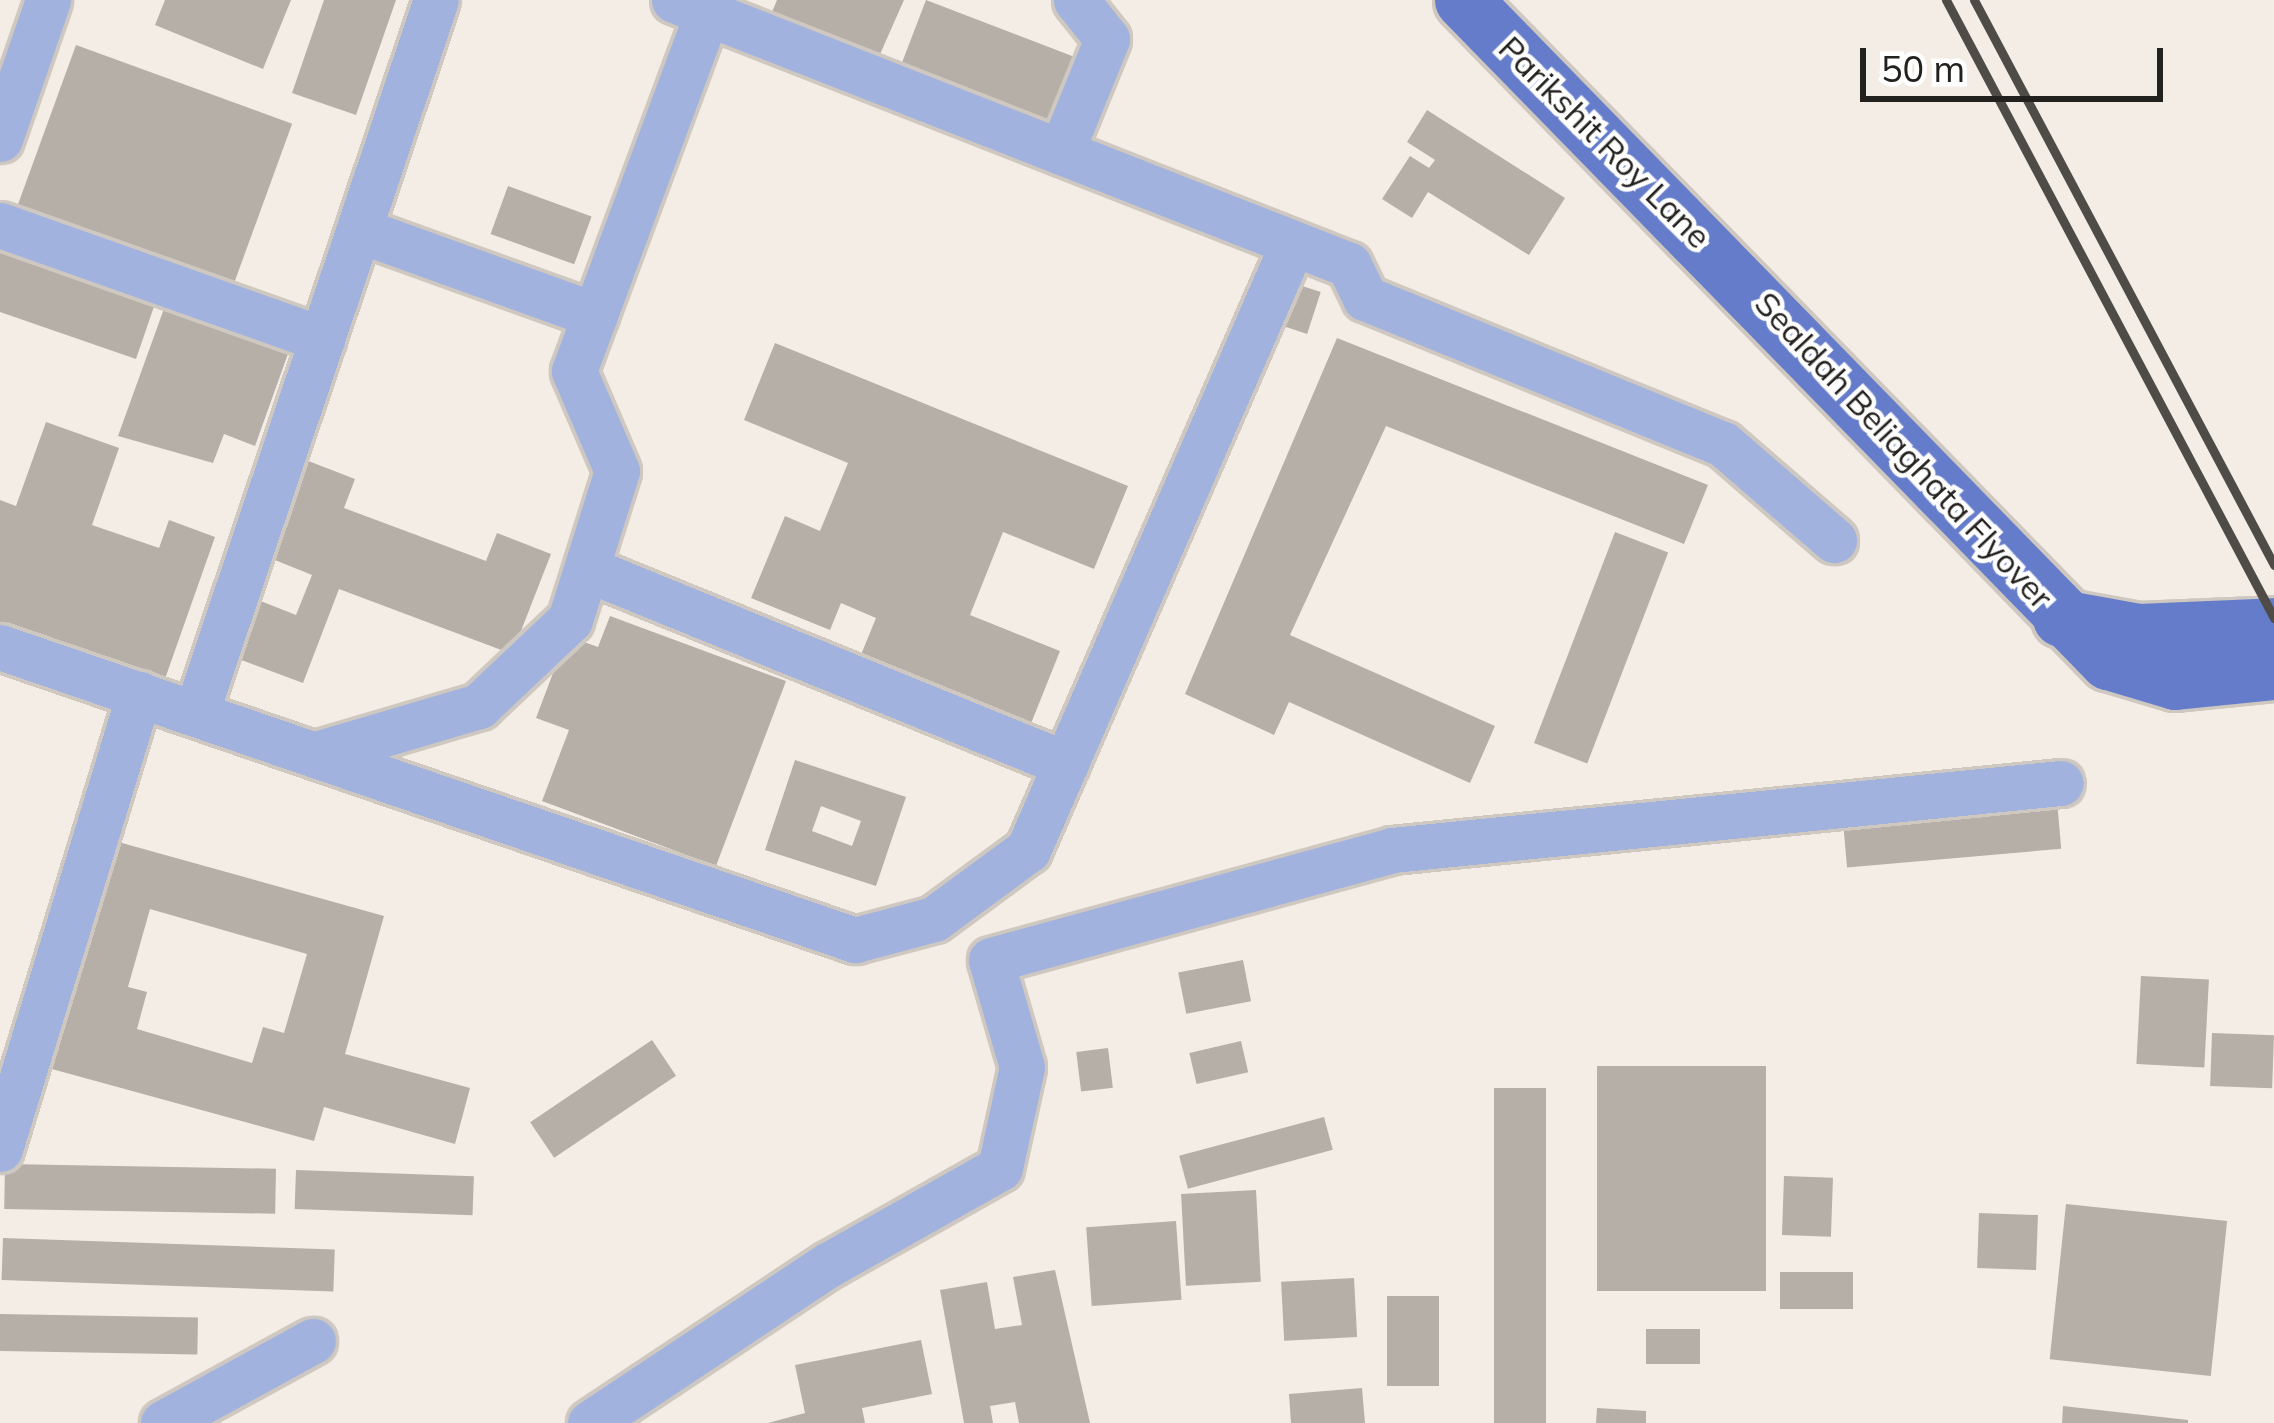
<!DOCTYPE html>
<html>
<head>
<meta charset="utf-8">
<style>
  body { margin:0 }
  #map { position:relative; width:2274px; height:1423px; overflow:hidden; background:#f4ede5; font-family:Mulish,sans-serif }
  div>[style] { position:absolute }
  .building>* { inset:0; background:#b5afa8; transform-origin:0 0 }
  .roads { filter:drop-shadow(3px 0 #cec8c1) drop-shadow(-3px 0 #cec8c1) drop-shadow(0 3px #cec8c1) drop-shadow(0 -3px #cec8c1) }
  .minor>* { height:45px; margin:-22.5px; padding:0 22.5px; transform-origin:22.5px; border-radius:22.5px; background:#a2b2de }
  .major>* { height:57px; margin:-28.5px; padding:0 28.5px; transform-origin:28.5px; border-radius:28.5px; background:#657ccb }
  .rail>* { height:9px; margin:-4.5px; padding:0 4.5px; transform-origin:4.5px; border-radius:4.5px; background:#4f4c48 }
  span { translate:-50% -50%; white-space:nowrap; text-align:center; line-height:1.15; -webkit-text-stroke:9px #fff; paint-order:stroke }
  .street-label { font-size:33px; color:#23211e }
  .scale { position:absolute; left:1860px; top:48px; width:303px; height:54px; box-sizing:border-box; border:6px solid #23211e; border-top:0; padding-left:15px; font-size:36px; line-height:42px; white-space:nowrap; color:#23211e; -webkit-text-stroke:9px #fff; paint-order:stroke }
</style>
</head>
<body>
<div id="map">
  <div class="building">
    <i style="clip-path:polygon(165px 0,291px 0,263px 69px,155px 25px)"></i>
    <i style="clip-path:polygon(324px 0,396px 0,356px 115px,292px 93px)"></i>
    <i style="clip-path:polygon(777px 0,904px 0,873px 70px,767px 24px)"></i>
    <i style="left:926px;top:0;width:167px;height:77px;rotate:21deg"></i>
    <i style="left:76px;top:45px;width:230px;height:182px;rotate:20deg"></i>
    <i style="clip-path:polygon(1427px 110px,1565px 198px,1529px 255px,1428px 192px,1412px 218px,1382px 199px,1410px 156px,1429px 168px,1435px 160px,1407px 142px)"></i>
    <i style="left:508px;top:186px;width:89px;height:51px;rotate:20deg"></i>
    <i style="clip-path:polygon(0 233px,160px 289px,136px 359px,0 312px)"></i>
    <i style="left:1296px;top:284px;width:26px;height:44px;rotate:18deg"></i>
    <i style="clip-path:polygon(170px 292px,294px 337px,255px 446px,224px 434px,213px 463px,118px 436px)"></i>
    <i style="clip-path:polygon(1337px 338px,1708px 485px,1684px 544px,1386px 426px,1290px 635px,1495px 726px,1470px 783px,1289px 702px,1274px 735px,1185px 694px)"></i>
    <i style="clip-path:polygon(775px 343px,1128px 486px,1094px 569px,1003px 532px,970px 615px,1060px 651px,1028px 731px,858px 662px,876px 618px,841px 603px,830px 630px,751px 598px,785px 516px,820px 531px,848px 463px,744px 420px)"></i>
    <i style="clip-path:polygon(46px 422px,119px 448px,92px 525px,159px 548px,169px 520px,215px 537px,160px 693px,0 636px,0 500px,16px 506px)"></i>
    <i style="clip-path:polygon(298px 457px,355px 479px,344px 508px,486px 561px,497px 533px,551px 554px,512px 654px,339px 589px,303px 683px,236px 658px,258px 600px,296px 615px,312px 575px,260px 554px)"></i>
    <i style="left:1615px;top:532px;width:57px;height:226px;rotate:21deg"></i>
    <i style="clip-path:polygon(610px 616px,786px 681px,716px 866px,542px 801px,569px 730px,536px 718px,567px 636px,598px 647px)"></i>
    <i style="clip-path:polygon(evenodd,795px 760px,906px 797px,876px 886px,765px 850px,795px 760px,821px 806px,861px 821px,852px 846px,812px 831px,821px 806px)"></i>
    <i style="left:2056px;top:789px;width:60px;height:215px;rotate:85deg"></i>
    <i style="clip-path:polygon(evenodd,104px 838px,384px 916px,345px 1054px,470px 1088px,455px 1144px,324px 1107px,314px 1141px,41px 1066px,104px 838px,150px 909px,307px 954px,284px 1033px,263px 1027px,252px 1063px,137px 1029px,147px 992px,128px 987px,150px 909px)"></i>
    <i style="left:1243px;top:960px;width:42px;height:66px;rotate:79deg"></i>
    <i style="left:2141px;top:976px;width:68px;height:88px;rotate:3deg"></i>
    <i style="left:2212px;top:1033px;width:62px;height:53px;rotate:2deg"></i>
    <i style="left:652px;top:1040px;width:43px;height:147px;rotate:56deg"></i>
    <i style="left:1241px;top:1041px;width:32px;height:53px;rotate:77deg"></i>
    <i style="left:1108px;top:1048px;width:40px;height:32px;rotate:83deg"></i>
    <i style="left:1597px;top:1066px;width:169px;height:225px"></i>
    <i style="left:1494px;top:1088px;width:52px;height:335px"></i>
    <i style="left:1324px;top:1117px;width:34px;height:150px;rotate:75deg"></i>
    <i style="left:5px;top:1164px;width:271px;height:45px;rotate:1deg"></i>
    <i style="left:296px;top:1170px;width:178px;height:39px;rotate:2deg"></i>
    <i style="left:1784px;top:1176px;width:49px;height:59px;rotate:2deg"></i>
    <i style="left:1256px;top:1190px;width:92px;height:75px;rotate:87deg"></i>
    <i style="left:2066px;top:1204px;width:162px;height:156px;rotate:6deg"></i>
    <i style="left:1979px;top:1213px;width:59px;height:55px;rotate:2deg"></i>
    <i style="left:1176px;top:1221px;width:79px;height:90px;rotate:86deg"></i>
    <i style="left:3px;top:1238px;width:332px;height:42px;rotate:2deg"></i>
    <i style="clip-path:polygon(1055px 1270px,1090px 1423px,1019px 1423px,1015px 1402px,990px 1406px,993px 1423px,964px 1423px,940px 1290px,987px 1282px,995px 1329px,1022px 1325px,1013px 1277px)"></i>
    <i style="left:1780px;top:1272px;width:73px;height:37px"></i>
    <i style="left:1354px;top:1278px;width:59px;height:73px;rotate:87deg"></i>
    <i style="left:1387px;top:1296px;width:52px;height:90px"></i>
    <i style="left:0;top:1314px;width:198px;height:37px;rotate:1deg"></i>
    <i style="left:1646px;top:1329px;width:54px;height:35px"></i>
    <i style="clip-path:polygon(921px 1340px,932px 1394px,862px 1408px,865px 1423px,768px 1423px,805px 1413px,795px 1365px)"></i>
    <i style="clip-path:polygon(1362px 1388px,1365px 1423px,1291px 1423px,1289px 1394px)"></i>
    <i style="clip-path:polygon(2063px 1406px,2188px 1420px,2188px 1423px,2062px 1423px)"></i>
    <i style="clip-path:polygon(1597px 1408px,1646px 1411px,1646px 1423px,1596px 1423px)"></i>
  </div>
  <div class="roads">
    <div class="minor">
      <i style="left:674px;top:0;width:725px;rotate:21.43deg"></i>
      <i style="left:1349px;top:265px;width:37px;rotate:64deg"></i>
      <i style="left:1365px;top:298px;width:387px;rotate:22.2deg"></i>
      <i style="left:1723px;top:444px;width:147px;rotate:40.9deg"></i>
      <i style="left:0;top:139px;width:147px;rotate:-70.9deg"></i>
      <i style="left:1061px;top:152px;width:122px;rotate:-67.8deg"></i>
      <i style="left:1107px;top:39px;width:50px;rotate:-128.5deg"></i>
      <i style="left:0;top:225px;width:342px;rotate:19.5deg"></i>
      <i style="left:359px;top:230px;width:251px;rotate:19.8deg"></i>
      <i style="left:587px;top:569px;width:517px;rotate:22.15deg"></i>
      <i style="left:0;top:647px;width:904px;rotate:18.92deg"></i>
      <i style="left:855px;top:940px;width:82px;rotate:-14.9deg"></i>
      <i style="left:934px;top:919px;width:117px;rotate:-36.3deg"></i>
      <i style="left:1028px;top:850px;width:662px;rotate:-66.42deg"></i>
      <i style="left:196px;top:713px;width:752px;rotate:-71.4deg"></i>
      <i style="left:316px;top:754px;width:170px;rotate:-16.4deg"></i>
      <i style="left:479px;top:706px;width:125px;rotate:-43.4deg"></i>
      <i style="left:570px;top:620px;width:156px;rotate:-72.5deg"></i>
      <i style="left:617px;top:471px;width:109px;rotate:-113.3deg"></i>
      <i style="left:574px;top:371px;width:396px;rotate:-69.6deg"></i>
      <i style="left:0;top:1149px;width:476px;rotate:-73deg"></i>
      <i style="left:163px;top:1423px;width:171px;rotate:-28.7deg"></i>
      <i style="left:590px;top:1423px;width:286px;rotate:-33.6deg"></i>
      <i style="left:828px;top:1265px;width:197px;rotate:-29.4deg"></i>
      <i style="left:1000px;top:1168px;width:103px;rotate:-77.7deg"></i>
      <i style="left:1022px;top:1067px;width:111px;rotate:-106.2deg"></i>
      <i style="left:991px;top:960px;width:416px;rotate:-15.3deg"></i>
      <i style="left:1392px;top:850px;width:672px;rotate:-5.72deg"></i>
    </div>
    <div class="major">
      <i style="left:1463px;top:0;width:924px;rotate:45.7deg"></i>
      <i style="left:2108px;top:661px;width:70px;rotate:16.6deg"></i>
      <i style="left:2175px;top:681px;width:100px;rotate:-5.8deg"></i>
      <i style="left:2061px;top:618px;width:79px;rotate:10.2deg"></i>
      <i style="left:2139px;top:632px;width:135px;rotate:-2.5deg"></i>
    </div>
  </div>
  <div class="rail">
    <i style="left:1946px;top:0;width:700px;rotate:62.04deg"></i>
    <i style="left:1974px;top:0;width:640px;rotate:62.03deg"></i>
  </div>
  <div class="street-label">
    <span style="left:1605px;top:142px;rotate:45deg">Parikshit Roy Lane</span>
    <span style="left:1904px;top:450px;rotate:47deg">Sealdah Beliaghata Flyover</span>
  </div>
  <div class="scale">50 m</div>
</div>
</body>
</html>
